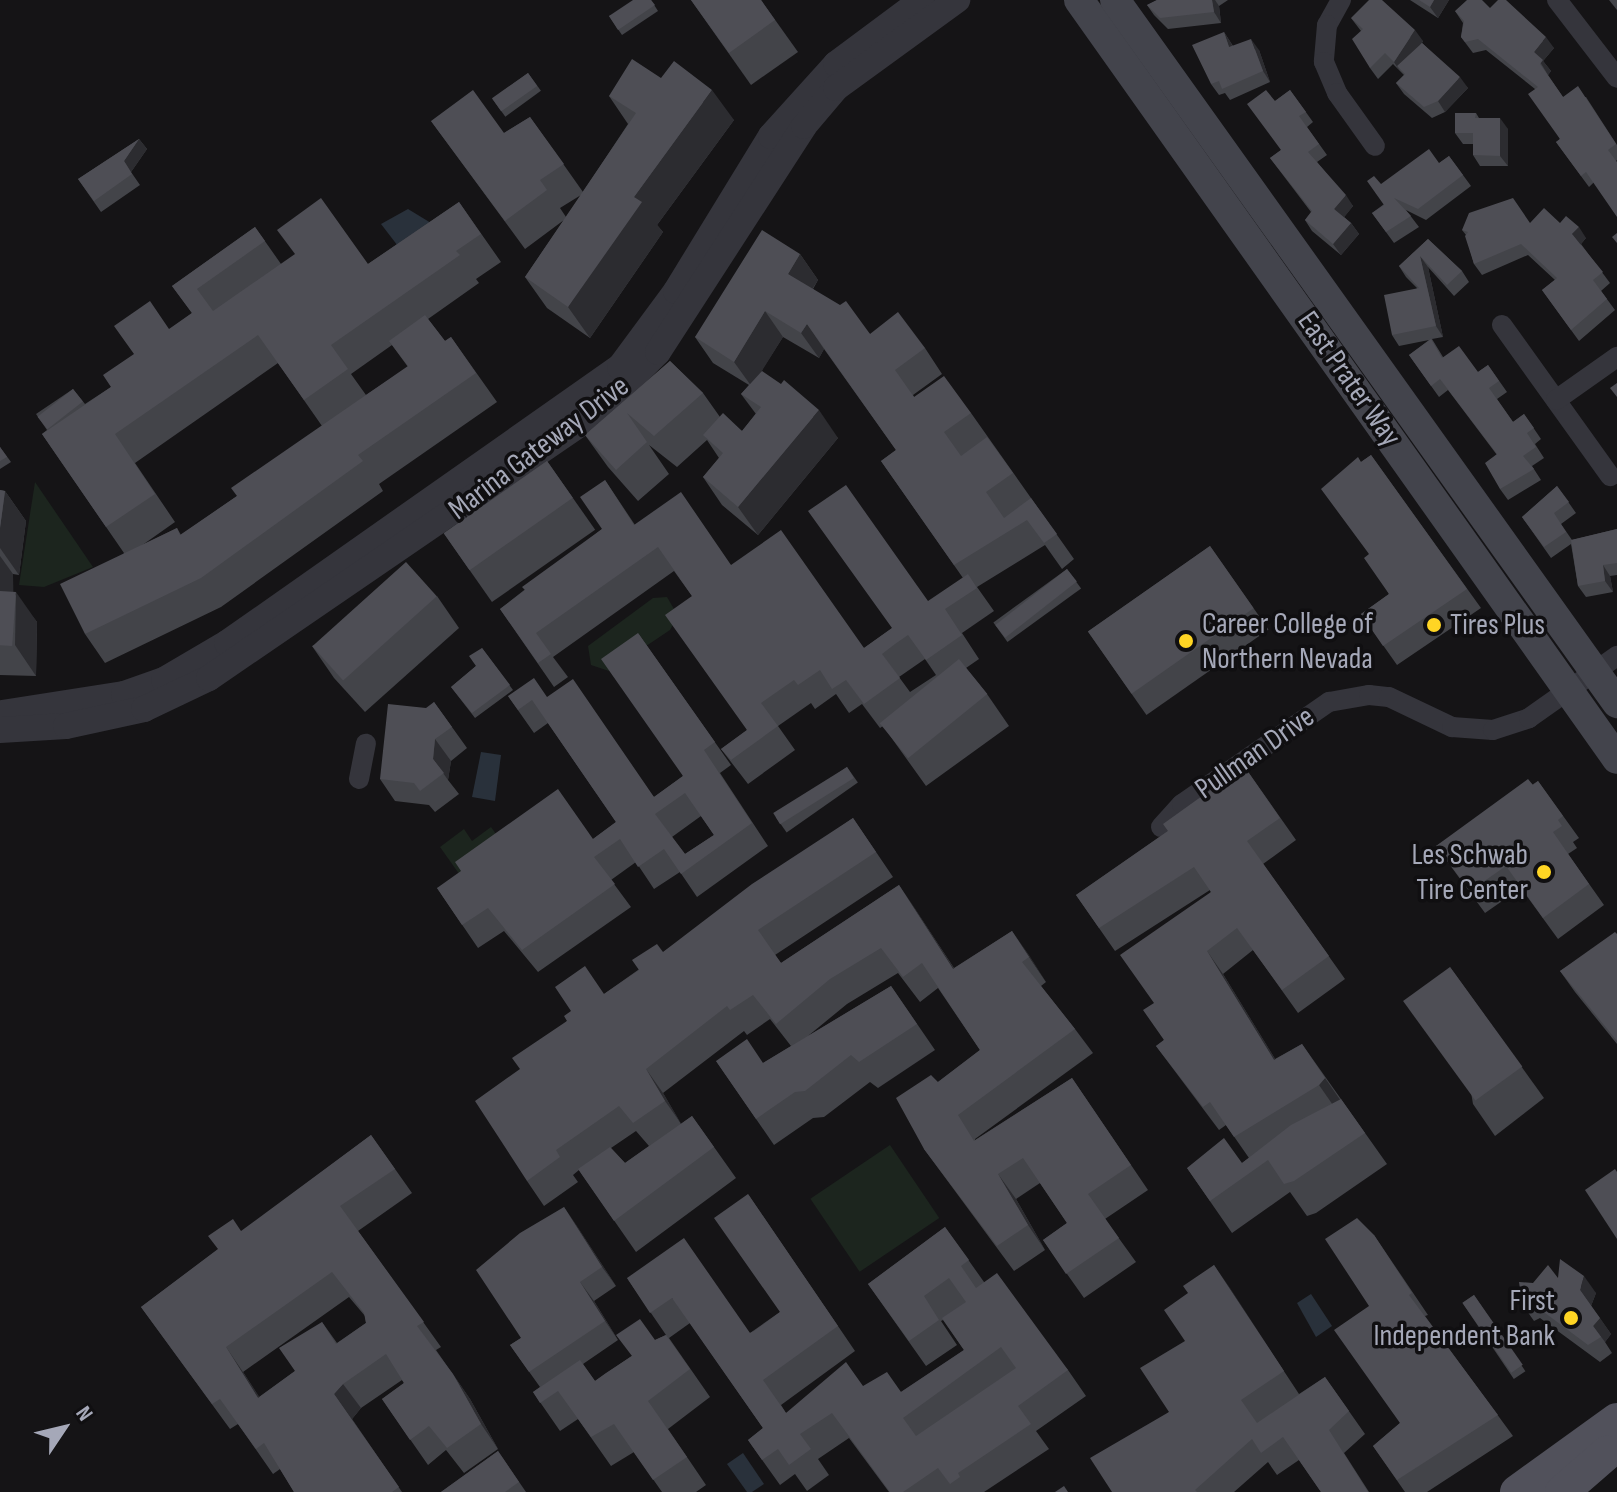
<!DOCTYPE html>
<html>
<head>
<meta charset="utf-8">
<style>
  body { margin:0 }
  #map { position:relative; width:1617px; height:1492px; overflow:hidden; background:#151416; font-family:"Sofia Sans Condensed",sans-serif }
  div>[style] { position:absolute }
  .green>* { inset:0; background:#1c251e; transform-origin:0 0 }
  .water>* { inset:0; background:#29313b }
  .minor>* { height:20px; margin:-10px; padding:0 10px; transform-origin:10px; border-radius:10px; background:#35353c }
  .tertiary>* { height:26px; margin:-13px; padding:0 13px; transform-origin:13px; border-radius:13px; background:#35353c }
  .secondary>* { height:30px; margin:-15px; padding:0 15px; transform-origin:15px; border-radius:15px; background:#43444c }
  .primary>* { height:34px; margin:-17px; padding:0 17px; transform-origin:17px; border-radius:17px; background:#51515b }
  .wall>* { inset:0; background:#434449; transform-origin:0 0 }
  .shaded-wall>* { inset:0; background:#2c2c30 }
  .building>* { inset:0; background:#4e4e55; transform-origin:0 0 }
  .dots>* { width:22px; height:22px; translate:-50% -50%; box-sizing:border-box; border:4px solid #100f11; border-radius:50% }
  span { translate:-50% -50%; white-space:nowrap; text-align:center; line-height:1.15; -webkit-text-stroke:7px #100f11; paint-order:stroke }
  .street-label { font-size:30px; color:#a5a8b8 }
  .poi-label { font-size:30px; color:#a5a8b8 }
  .left { translate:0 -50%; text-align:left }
  .right { translate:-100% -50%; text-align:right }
  .north { position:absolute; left:24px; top:1388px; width:80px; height:80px; -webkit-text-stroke:6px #100f11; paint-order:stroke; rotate:55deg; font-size:22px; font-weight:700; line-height:32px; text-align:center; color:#a5a8b8 }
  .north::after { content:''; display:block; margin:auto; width:28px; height:36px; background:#a5a8b8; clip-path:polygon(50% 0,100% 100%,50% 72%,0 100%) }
</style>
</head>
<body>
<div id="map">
  <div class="green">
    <i style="clip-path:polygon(35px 482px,93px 567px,44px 587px,19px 585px)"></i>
    <i style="clip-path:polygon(667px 597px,678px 616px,670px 630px,609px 671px,591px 665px,588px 646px,653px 598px)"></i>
    <i style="clip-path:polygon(491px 827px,506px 848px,462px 878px,440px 847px,464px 829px,472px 841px)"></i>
    <i style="left:890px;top:1145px;width:88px;height:96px;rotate:56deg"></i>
  </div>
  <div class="water">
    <i style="clip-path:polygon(408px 209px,431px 223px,401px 250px,381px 224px)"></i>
    <i style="clip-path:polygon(481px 752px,501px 755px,495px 801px,472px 797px)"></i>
    <i style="clip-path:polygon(1311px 1294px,1332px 1326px,1316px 1337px,1297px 1303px)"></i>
    <i style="clip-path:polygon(743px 1453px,764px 1484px,752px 1492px,747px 1492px,727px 1464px)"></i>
  </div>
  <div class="minor">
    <i style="left:1341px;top:0;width:29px;rotate:119deg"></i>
    <i style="left:1327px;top:25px;width:37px;rotate:95deg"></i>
    <i style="left:1324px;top:62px;width:34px;rotate:67deg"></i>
    <i style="left:1337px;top:93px;width:65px;rotate:54.4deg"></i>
    <i style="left:1557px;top:0;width:98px;rotate:52.4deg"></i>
    <i style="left:1502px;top:325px;width:186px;rotate:54.4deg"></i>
    <i style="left:1556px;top:400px;width:75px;rotate:-35.2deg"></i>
    <i style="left:359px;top:779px;width:36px;rotate:-79deg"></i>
    <i style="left:1161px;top:827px;width:31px;rotate:-48deg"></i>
    <i style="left:1182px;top:804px;width:179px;rotate:-34.8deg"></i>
    <i style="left:1329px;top:702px;width:41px;rotate:-9.9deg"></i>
    <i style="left:1369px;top:695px;width:20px;rotate:6deg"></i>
    <i style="left:1389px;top:697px;width:70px;rotate:25.5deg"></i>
    <i style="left:1452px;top:727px;width:41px;rotate:4.2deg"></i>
    <i style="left:1493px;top:730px;width:38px;rotate:-18deg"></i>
    <i style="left:1529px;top:718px;width:108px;rotate:-35.2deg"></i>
  </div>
  <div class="tertiary">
    <i style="left:2px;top:713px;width:123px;rotate:-8.9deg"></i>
    <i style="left:124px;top:694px;width:42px;rotate:-19.3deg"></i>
    <i style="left:164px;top:680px;width:73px;rotate:-30.4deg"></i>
    <i style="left:227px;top:643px;width:480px;rotate:-35.1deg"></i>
    <i style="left:620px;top:367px;width:94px;rotate:-53.6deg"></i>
    <i style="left:676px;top:291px;width:182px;rotate:-58.5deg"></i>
    <i style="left:771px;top:136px;width:97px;rotate:-47.9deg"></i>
    <i style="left:836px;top:64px;width:107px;rotate:-36.7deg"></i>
    <i style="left:0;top:730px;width:66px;rotate:-3.5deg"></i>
    <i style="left:66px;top:726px;width:80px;rotate:-12.3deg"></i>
    <i style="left:144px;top:709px;width:72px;rotate:-25.5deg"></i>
    <i style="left:209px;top:678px;width:473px;rotate:-34.4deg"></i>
    <i style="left:599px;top:411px;width:83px;rotate:-45deg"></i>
    <i style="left:658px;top:352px;width:269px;rotate:-57.1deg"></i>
    <i style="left:804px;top:126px;width:50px;rotate:-49.9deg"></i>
    <i style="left:836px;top:88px;width:150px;rotate:-36deg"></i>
  </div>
  <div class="secondary">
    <i style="left:1079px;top:0;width:930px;rotate:54.67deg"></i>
    <i style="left:1115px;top:0;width:864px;rotate:54.47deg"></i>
  </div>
  <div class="primary">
    <i style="left:1517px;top:1492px;width:123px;rotate:-35.8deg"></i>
    <i style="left:1562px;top:1492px;width:60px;rotate:-40.9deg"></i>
  </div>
  <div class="wall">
    <i style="clip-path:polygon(651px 0,658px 11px,622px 35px,609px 16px)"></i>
    <i style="clip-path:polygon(691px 0,761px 0,798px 52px,751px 85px)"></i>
    <i style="clip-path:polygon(1157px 0,1228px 0,1219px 6px,1221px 23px,1168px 29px,1154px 15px,1147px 5px)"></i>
    <i style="clip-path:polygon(1410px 0,1449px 0,1438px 18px)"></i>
    <i style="clip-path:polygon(1609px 0,1617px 0,1617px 10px)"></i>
    <i style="clip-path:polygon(1490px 8px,1554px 48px,1543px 61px,1551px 71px,1548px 75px,1563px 97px,1586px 97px,1617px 145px,1617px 160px,1589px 187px,1556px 142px,1560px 139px,1535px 89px,1486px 50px,1473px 53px,1461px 37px,1463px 23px,1455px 11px)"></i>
    <i style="clip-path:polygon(1351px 18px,1423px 41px,1422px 43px,1468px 88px,1445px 112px,1432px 118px,1404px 94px,1396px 83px,1404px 75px,1393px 64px,1378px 79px,1370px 68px,1361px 31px)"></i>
    <i style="clip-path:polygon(1224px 32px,1233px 46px,1259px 50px,1270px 82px,1230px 100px,1225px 93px,1219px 95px,1211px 84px)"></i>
    <i style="left:528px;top:73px;width:22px;height:44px;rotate:54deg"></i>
    <i style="clip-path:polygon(evenodd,661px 78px,734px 120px,657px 225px,663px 232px,590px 338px,547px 308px,525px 277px,564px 220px,525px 249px,431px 121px,504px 133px,530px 117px,583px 192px,628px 124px,609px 96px,661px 78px,581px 195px,566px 217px,560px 208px,581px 195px)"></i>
    <i style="clip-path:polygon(1290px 90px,1313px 122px,1307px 127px,1327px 155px,1317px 162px,1353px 206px,1344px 217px,1351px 223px,1359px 234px,1341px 255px,1312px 231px,1305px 220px,1311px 212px,1270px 158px,1281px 150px,1275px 101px)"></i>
    <i style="clip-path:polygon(1476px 113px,1479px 118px,1508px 129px,1508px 166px,1480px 166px,1473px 155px,1473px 144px,1463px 144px,1455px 133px)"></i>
    <i style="clip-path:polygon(139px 139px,147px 149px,131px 172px,140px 185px,101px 212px,78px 179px)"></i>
    <i style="clip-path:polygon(1449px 156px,1471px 186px,1426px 220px,1406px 210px,1419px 227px,1394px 243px,1372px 213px)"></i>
    <i style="clip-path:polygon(evenodd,459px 202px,501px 262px,476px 279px,479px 283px,428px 319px,445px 341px,451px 337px,497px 402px,379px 484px,383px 491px,221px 607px,105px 663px,85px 634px,124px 553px,42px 434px,47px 430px,36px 414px,73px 389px,85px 404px,111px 387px,170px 329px,192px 313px,172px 286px,255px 227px,281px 264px,368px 264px,459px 202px,392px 345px,408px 367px,366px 395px,351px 374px,392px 345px,459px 202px,278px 363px,322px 426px,237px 496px,181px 535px,177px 528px,141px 546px,175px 522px,135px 463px,278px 363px)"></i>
    <i style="clip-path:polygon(1530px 223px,1586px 238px,1581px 244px,1610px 283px,1601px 291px,1615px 310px,1579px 341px,1542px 290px,1555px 280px,1528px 255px,1482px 275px,1474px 264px,1466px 235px,1462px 230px)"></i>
    <i style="clip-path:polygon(1428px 239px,1462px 271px,1469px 282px,1454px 296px,1428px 267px,1443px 337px,1432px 339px,1443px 357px,1478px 372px,1488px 365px,1507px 392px,1497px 399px,1513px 422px,1524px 414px,1541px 439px,1535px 444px,1544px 458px,1532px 466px,1541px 480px,1508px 500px,1500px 489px,1497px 455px,1448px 390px,1439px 397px,1409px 355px,1429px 340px,1399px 346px,1392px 335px,1417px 288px,1406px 277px,1399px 266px)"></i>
    <i style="clip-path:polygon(evenodd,800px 254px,818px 280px,813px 289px,870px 334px,925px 348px,942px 374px,913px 395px,914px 397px,971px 413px,1074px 559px,1062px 569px,1045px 545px,977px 587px,994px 611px,962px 633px,979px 659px,966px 668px,987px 694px,1009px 726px,926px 786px,883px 726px,880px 728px,862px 704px,849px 713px,836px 694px,815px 709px,811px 703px,778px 726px,795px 750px,748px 784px,721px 749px,747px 730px,692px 596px,674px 571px,553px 657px,568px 677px,554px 687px,500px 609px,602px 529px,605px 480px,635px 525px,731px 565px,864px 648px,963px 578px,881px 461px,896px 450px,824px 349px,819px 358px,783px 337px,760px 373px,838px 438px,758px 535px,722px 505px,703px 477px,719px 458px,707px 440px,677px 467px,649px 445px,669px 474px,638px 501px,608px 467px,585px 435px,670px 361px,703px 393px,720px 417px,742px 431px,756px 414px,741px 394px,749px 385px,713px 363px,695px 337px,800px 254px,925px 659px,936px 675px,910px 692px,899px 677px,925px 659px)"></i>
    <i style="clip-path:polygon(0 447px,11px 462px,0 469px)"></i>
    <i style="clip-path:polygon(1371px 455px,1481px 608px,1397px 665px,1361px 614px,1389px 594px,1369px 555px,1361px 462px)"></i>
    <i style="left:547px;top:461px;width:84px;height:126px;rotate:55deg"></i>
    <i style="clip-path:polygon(1557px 486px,1576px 513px,1561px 524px,1572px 540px,1617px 529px,1617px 575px,1610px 576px,1613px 592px,1586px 597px,1578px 586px,1571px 544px,1551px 558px,1522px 517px)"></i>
    <i style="clip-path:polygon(0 490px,5px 491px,26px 521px,19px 575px,13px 574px,13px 592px,37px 622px,36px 676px,0 675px)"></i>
    <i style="left:1210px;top:546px;width:102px;height:149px;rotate:55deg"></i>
    <i style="left:1067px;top:569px;width:24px;height:91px;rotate:54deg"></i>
    <i style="clip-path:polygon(437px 596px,459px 628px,365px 712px,334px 678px,312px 646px)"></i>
    <i style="clip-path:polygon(evenodd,638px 633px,731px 765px,720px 773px,768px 846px,697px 897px,680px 872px,654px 889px,636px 862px,611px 880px,631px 907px,538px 972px,504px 931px,478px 948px,437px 888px,593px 839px,616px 822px,548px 723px,534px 733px,508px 696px,547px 697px,654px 797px,683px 776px,638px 633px,701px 816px,714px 835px,685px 854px,672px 837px,701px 816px)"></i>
    <i style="clip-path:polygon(482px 648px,513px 690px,475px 718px,451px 687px,476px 666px)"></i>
    <i style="clip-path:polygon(434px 702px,467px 748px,451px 761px,448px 780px,459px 794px,435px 812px,429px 805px,395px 801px,380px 779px)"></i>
    <i style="clip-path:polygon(1244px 766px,1296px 840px,1263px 864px,1345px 979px,1298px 1013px,1253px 950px,1223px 974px,1275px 1059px,1302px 1044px,1387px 1164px,1316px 1213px,1307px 1216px,1290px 1192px,1232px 1233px,1187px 1168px,1242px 1163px,1249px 1158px,1226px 1125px,1219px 1130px,1156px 1046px,1164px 1040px,1154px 1003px,1211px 892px,1210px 890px,1115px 951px,1076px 895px,1168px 831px)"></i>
    <i style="left:847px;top:767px;width:19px;height:87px;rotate:55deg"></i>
    <i style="clip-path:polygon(1538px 781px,1579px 838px,1573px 842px,1577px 848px,1568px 854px,1604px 905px,1558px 939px,1521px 888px,1485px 913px,1436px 846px)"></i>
    <i style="clip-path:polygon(evenodd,853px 818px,893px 877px,775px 955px,781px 963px,899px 885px,954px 968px,1012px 931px,1046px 982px,1041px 986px,1075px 1029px,1093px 1053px,975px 1139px,975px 1140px,1072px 1078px,1148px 1190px,1105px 1219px,1136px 1262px,1084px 1298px,1043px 1240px,1067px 1223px,1040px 1183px,1016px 1199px,1045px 1250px,1014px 1271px,924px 1149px,938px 1082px,980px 1050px,938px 988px,920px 1002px,898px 973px,847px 1004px,808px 1036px,891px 986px,935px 1050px,878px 1088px,870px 1082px,824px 1117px,813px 1118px,774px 1145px,716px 1061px,763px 1063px,791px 1046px,770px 1019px,747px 1035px,744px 1031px,663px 1093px,681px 1124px,692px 1116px,736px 1178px,636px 1252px,579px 1170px,573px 1175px,578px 1182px,544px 1206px,527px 1181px,520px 1069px,567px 1021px,604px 994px,853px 818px,636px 1131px,649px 1146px,625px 1163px,611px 1148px,636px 1131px)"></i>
    <i style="clip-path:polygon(1617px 934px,1617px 1044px,1575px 992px,1560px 971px)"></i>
    <i style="clip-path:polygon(1450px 967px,1544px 1098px,1495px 1136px,1473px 1104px)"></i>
    <i style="clip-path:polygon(evenodd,371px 1135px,412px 1193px,358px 1231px,441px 1347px,436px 1350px,470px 1399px,498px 1449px,464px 1473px,446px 1450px,428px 1465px,382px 1399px,404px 1383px,402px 1380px,361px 1408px,352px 1419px,402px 1492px,294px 1492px,280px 1469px,273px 1474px,238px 1424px,230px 1429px,141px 1307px,371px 1135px,349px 1297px,365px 1316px,366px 1323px,337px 1343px,322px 1322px,295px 1371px,259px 1397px,243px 1372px,349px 1297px)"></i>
    <i style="clip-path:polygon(748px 1194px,855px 1351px,781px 1405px,786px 1413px,864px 1386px,901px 1392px,964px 1350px,943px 1320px,941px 1321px,957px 1345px,926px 1366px,868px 1284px,945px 1227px,984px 1282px,1068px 1370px,1086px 1396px,1036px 1431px,1049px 1449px,984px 1492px,889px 1492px,849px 1438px,818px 1459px,829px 1475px,807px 1491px,795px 1474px,780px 1485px,748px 1440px,763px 1428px,690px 1323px,669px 1338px,710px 1397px,668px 1429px,706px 1485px,696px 1492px,662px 1492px,634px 1452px,611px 1466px,578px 1419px,560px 1431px,533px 1392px,540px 1387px,510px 1345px,521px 1338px,564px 1207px,616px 1286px,594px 1301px,618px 1340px,583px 1364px,595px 1381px,655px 1340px,666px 1335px,627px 1278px,750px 1333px,780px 1312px)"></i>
    <i style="clip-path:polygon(1374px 1235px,1428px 1315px,1425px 1316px,1513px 1436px,1427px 1492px,1405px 1492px,1373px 1446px,1400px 1423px,1369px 1306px)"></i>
    <i style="clip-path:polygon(1214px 1265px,1299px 1394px,1325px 1377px,1365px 1434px,1344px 1453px,1369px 1492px,1321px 1492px,1299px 1460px,1277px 1475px,1268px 1462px,1234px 1492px,1112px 1492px,1169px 1412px,1185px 1341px,1188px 1293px)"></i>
    <i style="clip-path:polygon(1558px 1278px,1596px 1293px,1591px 1306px,1611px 1334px,1605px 1342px,1612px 1353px,1600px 1362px,1540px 1318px,1534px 1321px,1522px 1304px)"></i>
    <i style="left:1474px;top:1295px;width:92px;height:14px;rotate:56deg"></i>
    <i style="clip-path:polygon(498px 1451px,526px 1492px,441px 1492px)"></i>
  </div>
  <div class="shaded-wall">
    <i style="clip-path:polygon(1212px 0,1215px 0,1219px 6px,1221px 23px,1214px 12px)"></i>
    <i style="clip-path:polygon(1434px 0,1449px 0,1438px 18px,1430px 7px)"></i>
    <i style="clip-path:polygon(1415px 30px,1423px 41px,1403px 71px,1397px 66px,1401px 73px,1394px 62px)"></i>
    <i style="clip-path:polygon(1224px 32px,1231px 43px,1237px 58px,1229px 47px)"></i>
    <i style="clip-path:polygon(1546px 37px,1554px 48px,1543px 61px,1551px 71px,1548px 75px,1534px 52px)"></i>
    <i style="clip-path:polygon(1251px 39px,1259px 50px,1270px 82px,1263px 71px)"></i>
    <i style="clip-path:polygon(1460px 77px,1468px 88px,1445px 112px,1438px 101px)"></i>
    <i style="clip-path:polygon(712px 90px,734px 120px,657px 225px,663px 232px,590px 338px,568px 307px,634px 197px)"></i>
    <i style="clip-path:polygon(1500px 118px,1508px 129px,1508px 166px,1500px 156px)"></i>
    <i style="clip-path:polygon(139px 139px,147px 149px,131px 172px,124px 161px)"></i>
    <i style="clip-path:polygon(1346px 195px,1353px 206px,1342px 220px,1334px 209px)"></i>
    <i style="clip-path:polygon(1351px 223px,1359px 234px,1341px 255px,1333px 244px)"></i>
    <i style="clip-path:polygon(1579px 227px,1586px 238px,1580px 245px,1572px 234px)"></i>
    <i style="clip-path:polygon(800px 254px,818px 280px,806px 299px,788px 274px)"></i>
    <i style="clip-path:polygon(1420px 256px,1428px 267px,1443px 337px,1436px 326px)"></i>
    <i style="clip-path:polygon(765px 311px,783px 337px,752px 387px,734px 362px)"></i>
    <i style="clip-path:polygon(807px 324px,824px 349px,819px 358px,801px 333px)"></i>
    <i style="clip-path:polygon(819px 410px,838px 438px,758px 535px,738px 507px)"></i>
    <i style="clip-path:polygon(5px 491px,26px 521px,19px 575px,0 548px,0 528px)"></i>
    <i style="clip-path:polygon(0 556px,13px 574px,14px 621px,0 602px)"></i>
    <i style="clip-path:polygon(1603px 565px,1610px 576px,1613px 592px,1605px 581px)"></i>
    <i style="clip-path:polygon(16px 592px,37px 622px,36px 676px,15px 645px)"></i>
    <i style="clip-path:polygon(435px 739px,451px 761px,448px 780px,433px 759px)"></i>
    <i style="clip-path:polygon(899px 885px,916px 910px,970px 993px,953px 969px)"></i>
    <i style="clip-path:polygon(1012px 931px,1029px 955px,1046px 982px,1029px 957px)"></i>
    <i style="clip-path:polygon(1207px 951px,1223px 974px,1290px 1083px,1274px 1060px)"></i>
    <i style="clip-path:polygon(646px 1069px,663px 1093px,682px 1125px,665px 1101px)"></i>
    <i style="clip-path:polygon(1325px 1078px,1341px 1101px,1335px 1108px,1319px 1085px)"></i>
    <i style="clip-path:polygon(998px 1174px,1016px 1199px,1045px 1250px,1028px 1225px)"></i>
    <i style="clip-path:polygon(564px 1207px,577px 1226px,616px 1286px,602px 1267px)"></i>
    <i style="clip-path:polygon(1214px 1265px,1230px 1288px,1299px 1394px,1284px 1371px)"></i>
    <i style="clip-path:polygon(1584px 1276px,1596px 1293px,1591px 1306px,1580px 1290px)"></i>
    <i style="clip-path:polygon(580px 1282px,594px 1301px,618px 1340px,605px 1321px)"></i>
    <i style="clip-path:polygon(1600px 1318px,1611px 1334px,1605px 1342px,1593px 1326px)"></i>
    <i style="clip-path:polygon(226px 1347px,243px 1372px,276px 1422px,258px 1398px)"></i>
    <i style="clip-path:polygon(453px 1374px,470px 1399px,498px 1449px,481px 1424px)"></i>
    <i style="clip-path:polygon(343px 1384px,361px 1408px,352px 1419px,402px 1492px,334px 1394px)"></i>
  </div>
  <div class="building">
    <i style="clip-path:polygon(633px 0,651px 0,655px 5px,618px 30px,609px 16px)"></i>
    <i style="clip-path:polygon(691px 0,761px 0,775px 20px,729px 53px)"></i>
    <i style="clip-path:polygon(1157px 0,1212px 0,1214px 12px,1160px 18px,1147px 5px)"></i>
    <i style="clip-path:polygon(1369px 0,1382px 0,1415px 30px,1394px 62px,1385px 53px,1370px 68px,1352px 39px,1363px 29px,1351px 18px)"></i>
    <i style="clip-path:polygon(1419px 0,1434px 0,1430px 7px)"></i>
    <i style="clip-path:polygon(1467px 0,1482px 0,1490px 8px,1498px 0,1506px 0,1546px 37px,1534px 52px,1543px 60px,1540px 64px,1563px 97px,1578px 86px,1616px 144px,1608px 150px,1617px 162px,1617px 217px,1586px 172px,1581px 176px,1556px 142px,1560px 139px,1528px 94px,1538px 87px,1478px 39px,1465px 42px,1461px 37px,1464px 21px,1455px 11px)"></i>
    <i style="clip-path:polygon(1224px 32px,1229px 47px,1251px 39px,1263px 71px,1222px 89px,1219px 81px,1211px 84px,1192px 45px)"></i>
    <i style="clip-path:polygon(1422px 43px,1460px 77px,1438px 101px,1424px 107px,1396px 83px,1405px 74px,1397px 66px)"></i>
    <i style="clip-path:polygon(632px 59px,661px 78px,674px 61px,712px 90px,634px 197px,642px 202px,568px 307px,525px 277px,636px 113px,609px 96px)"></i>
    <i style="left:528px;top:73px;width:16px;height:44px;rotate:55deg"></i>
    <i style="clip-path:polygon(473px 90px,504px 133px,530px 117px,564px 164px,540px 180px,547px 190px,505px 221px,431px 121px)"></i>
    <i style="clip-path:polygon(1266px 90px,1275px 101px,1290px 90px,1306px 112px,1299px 116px,1319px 144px,1308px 152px,1346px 195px,1334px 209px,1351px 223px,1333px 244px,1305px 220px,1312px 211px,1270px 158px,1281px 150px,1247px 104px)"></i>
    <i style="clip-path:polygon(1455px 113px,1476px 113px,1475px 118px,1500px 118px,1500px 156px,1473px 155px,1473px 133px,1455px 133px)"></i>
    <i style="clip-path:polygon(139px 139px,124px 161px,132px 174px,94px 201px,78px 179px)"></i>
    <i style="clip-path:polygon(1429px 149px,1439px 163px,1449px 156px,1463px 175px,1418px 209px,1394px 198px,1411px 216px,1386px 232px,1372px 213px,1384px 205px,1367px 181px,1374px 176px,1381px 184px)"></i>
    <i style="clip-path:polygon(321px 198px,368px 264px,459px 202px,481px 234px,456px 251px,460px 255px,331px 345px,348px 369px,304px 400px,258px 335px,115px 434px,155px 494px,106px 527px,42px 434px,111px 387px,103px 375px,134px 354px,114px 326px,150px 301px,169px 329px,192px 313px,172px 286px,255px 227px,265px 241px,197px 289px,213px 311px,295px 254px,277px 230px)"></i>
    <i style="clip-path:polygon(1513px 198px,1530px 223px,1544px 208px,1560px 223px,1566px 216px,1579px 227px,1572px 234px,1603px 272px,1593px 280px,1607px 299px,1571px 330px,1542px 290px,1557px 278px,1521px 244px,1474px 264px,1465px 236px,1468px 232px,1462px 230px,1469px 213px)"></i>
    <i style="clip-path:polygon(762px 230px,800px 254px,788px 274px,840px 305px,846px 301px,870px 334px,898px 312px,925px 348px,895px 370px,914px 397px,944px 376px,971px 413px,944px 432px,961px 456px,987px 437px,1013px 473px,986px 492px,1004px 518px,1031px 498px,1057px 534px,1044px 543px,1027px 520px,954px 565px,881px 461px,896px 450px,807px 324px,801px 333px,765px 311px,734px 362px,695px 337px)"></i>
    <i style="clip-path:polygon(1617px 233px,1617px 243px,1612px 237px)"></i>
    <i style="clip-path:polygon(1428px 239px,1462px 271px,1447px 285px,1420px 256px,1436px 326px,1392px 335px,1384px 295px,1419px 288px,1399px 266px)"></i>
    <i style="clip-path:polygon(425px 315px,445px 341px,451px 337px,476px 373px,358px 455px,363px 461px,201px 578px,85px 634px,60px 584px,177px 528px,180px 535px,237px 496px,231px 488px,408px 366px,389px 341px)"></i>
    <i style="clip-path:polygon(1431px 339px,1442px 358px,1459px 346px,1478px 372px,1488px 365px,1499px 381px,1489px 388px,1513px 422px,1524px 414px,1534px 428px,1527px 433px,1536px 447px,1523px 456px,1534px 469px,1500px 489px,1485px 463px,1497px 454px,1440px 379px,1431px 386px,1409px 355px)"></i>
    <i style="clip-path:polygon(670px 361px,703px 393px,654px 436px,627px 413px,647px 442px,616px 470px,585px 435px)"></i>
    <i style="clip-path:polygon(762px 371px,781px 384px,784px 380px,819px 410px,738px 507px,703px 477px,723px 453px,703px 435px,723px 413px,742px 431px,761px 407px,741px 394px)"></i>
    <i style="clip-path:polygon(1617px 383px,1617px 397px,1610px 388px)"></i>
    <i style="left:73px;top:389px;width:16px;height:45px;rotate:52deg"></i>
    <i style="clip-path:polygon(0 447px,7px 457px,0 461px)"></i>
    <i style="clip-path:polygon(1371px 455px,1467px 589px,1383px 646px,1361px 614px,1389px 594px,1364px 558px,1369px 554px,1321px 489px,1358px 457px,1361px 462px)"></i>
    <i style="left:547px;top:461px;width:45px;height:126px;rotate:55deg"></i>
    <i style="clip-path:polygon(605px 480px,634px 525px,681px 492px,731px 565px,781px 530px,864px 648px,892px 628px,808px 511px,846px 485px,928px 601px,968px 574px,977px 588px,945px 609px,962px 635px,926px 660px,908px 635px,895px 644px,882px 654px,900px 678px,864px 704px,846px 680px,832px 689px,820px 670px,798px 685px,794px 680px,761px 703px,778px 726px,731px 760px,721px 749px,747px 730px,665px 615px,692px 596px,658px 547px,536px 633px,551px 654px,538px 663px,500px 609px,525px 590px,522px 587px,602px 529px,580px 497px)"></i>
    <i style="clip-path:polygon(1557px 486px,1569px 502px,1554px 513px,1566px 532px,1544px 547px,1522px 517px)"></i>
    <i style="clip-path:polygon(0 490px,5px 491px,0 528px)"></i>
    <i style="clip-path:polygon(1617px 529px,1617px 563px,1603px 565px,1605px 581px,1578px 586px,1571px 540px)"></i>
    <i style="left:1210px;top:546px;width:76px;height:149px;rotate:55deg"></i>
    <i style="left:406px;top:562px;width:46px;height:126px;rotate:48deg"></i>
    <i style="left:1067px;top:569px;width:16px;height:91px;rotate:52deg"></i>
    <i style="left:0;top:591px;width:16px;height:54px;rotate:4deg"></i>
    <i style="clip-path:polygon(evenodd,638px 633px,715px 742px,704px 750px,752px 823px,681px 874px,664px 849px,638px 867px,620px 839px,594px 857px,615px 884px,522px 950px,488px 908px,462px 925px,437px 888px,461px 871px,455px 862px,558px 789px,593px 839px,616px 822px,532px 700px,518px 710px,508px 696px,534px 678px,547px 697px,573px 679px,654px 797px,683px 776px,601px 659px,638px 633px,685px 793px,714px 835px,685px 854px,655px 814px,685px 793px)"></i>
    <i style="clip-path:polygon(482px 648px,510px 685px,472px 713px,451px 687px,476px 666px,469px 656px)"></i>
    <i style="left:959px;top:659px;width:45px;height:102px;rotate:51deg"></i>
    <i style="clip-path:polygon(434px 702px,452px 727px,435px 739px,433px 759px,444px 773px,420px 791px,414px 783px,380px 779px,388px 704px,426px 708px)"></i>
    <i style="clip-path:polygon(1244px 766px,1280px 818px,1247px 841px,1329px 956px,1282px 990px,1237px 928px,1207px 951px,1274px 1060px,1302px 1044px,1325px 1078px,1319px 1085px,1234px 1137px,1210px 1102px,1203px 1107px,1156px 1046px,1164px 1040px,1143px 1010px,1154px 1003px,1120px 955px,1211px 892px,1194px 867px,1099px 928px,1076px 895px,1168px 831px,1163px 824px)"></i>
    <i style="left:847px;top:767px;width:13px;height:87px;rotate:58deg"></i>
    <i style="clip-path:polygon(1528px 779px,1533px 785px,1538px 781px,1563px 816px,1558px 820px,1562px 826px,1553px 832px,1589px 884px,1543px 918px,1506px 866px,1470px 891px,1436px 846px)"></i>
    <i style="clip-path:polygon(853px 818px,876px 852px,758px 930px,781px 963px,899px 885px,953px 969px,1012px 931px,1029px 957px,1022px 962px,1075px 1029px,958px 1115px,974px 1141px,1072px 1078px,1131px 1165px,1088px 1194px,1119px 1238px,1066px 1274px,1043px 1240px,1067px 1223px,1023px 1158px,998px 1174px,1028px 1225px,997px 1246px,924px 1149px,896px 1098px,931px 1075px,938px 1082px,980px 1050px,922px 963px,903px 977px,881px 948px,830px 979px,776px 1024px,753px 995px,730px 1010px,727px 1006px,646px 1069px,665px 1101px,633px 1123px,619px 1106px,556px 1150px,560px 1157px,527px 1181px,475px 1101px,520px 1069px,512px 1058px,567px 1021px,564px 1016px,571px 1011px,555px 987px,585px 966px,604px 994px,639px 970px,632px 960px,657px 944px,663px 952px,752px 884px)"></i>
    <i style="clip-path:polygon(1615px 932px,1617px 934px,1617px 1041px,1560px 971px)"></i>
    <i style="left:1450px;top:967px;width:123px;height:58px;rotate:54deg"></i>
    <i style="clip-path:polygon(891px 986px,917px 1024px,859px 1062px,851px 1055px,805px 1091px,795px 1092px,756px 1119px,716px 1061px,747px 1039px,763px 1063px)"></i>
    <i style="clip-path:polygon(1341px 1099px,1365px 1133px,1294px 1181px,1284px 1184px,1268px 1160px,1210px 1201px,1187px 1168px,1224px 1138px,1242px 1163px,1291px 1125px)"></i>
    <i style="clip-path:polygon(692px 1116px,714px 1147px,614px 1221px,578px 1169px,610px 1147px,625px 1163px)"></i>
    <i style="clip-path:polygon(evenodd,371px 1135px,395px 1169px,340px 1206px,424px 1322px,417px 1326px,453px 1374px,481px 1424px,447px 1448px,429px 1426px,410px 1440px,382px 1399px,404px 1383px,386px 1354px,343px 1384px,334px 1394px,399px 1487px,392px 1492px,294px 1492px,264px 1443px,256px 1449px,220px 1399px,212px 1404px,141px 1307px,218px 1249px,208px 1236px,233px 1219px,241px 1231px,371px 1135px,332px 1272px,364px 1313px,366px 1323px,336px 1344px,322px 1322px,279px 1348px,295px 1371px,258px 1398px,226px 1347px,332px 1272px)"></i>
    <i style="clip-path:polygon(1615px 1169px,1617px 1172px,1617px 1239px,1585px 1190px)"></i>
    <i style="clip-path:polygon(evenodd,748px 1194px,838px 1326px,763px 1380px,786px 1413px,846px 1362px,863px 1386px,887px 1372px,901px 1392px,964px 1350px,942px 1318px,966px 1302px,949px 1278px,924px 1296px,939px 1320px,909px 1341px,868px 1284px,945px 1227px,969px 1260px,961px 1266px,976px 1288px,997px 1273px,1068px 1370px,1018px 1406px,1031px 1424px,958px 1473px,960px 1477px,950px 1484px,938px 1468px,903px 1492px,890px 1492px,832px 1413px,800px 1434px,811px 1449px,789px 1465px,778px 1449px,762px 1460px,748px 1440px,763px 1428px,672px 1298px,650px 1313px,627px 1278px,684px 1238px,750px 1333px,754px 1331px,780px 1312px,714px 1218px,748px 1194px,1001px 1347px,1016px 1368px,916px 1436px,903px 1418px,1001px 1347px)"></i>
    <i style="clip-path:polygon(564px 1207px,602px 1267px,580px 1282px,605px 1321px,529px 1372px,510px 1345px,521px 1338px,476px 1270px,520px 1233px)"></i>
    <i style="clip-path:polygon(1357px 1218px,1374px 1235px,1412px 1293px,1409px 1295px,1498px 1415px,1397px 1480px,1373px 1446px,1400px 1423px,1334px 1330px,1369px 1306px,1325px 1239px)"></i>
    <i style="clip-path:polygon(1560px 1259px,1584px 1276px,1580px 1290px,1600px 1318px,1593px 1326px,1601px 1337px,1588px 1345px,1529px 1301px,1522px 1304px,1519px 1282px,1533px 1283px,1548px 1265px,1558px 1278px)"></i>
    <i style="clip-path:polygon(1214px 1265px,1284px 1371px,1241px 1400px,1257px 1423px,1325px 1377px,1349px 1411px,1329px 1430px,1368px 1492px,1321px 1492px,1283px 1437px,1261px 1453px,1252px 1439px,1195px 1490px,1197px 1492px,1112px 1492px,1090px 1458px,1169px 1412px,1140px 1368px,1185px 1341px,1164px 1310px,1188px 1293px,1183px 1286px)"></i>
    <i style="left:1474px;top:1295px;width:85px;height:14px;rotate:55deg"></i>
    <i style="clip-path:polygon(640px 1319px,655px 1340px,666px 1335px,690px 1369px,648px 1401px,687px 1457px,653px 1480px,614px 1424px,591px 1437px,558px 1391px,540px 1403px,533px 1392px,580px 1360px,595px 1381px,606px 1373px,632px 1356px,616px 1335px)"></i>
    <i style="clip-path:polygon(498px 1451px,519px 1482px,505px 1492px,441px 1492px)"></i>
    <i style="clip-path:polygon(1064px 1486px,1068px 1492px,1055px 1492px)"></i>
  </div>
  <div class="dots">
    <i style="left:1434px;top:625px;background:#ffd524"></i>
    <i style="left:1186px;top:641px;background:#ffd524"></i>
    <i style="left:1544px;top:872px;background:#ffd524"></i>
    <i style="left:1571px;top:1318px;background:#ffd524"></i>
  </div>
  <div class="street-label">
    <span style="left:1349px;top:379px;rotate:55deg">East Prater Way</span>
    <span style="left:539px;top:448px;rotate:-37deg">Marina Gateway Drive</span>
    <span style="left:1255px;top:753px;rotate:-35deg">Pullman Drive</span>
  </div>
  <div class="poi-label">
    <span class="left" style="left:1202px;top:641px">Career College of<br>Northern Nevada</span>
    <span class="left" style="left:1450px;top:625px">Tires Plus</span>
    <span class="right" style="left:1528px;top:872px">Les Schwab<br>Tire Center</span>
    <span class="right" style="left:1555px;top:1318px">First<br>Independent Bank</span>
  </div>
  <div class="north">N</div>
</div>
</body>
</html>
